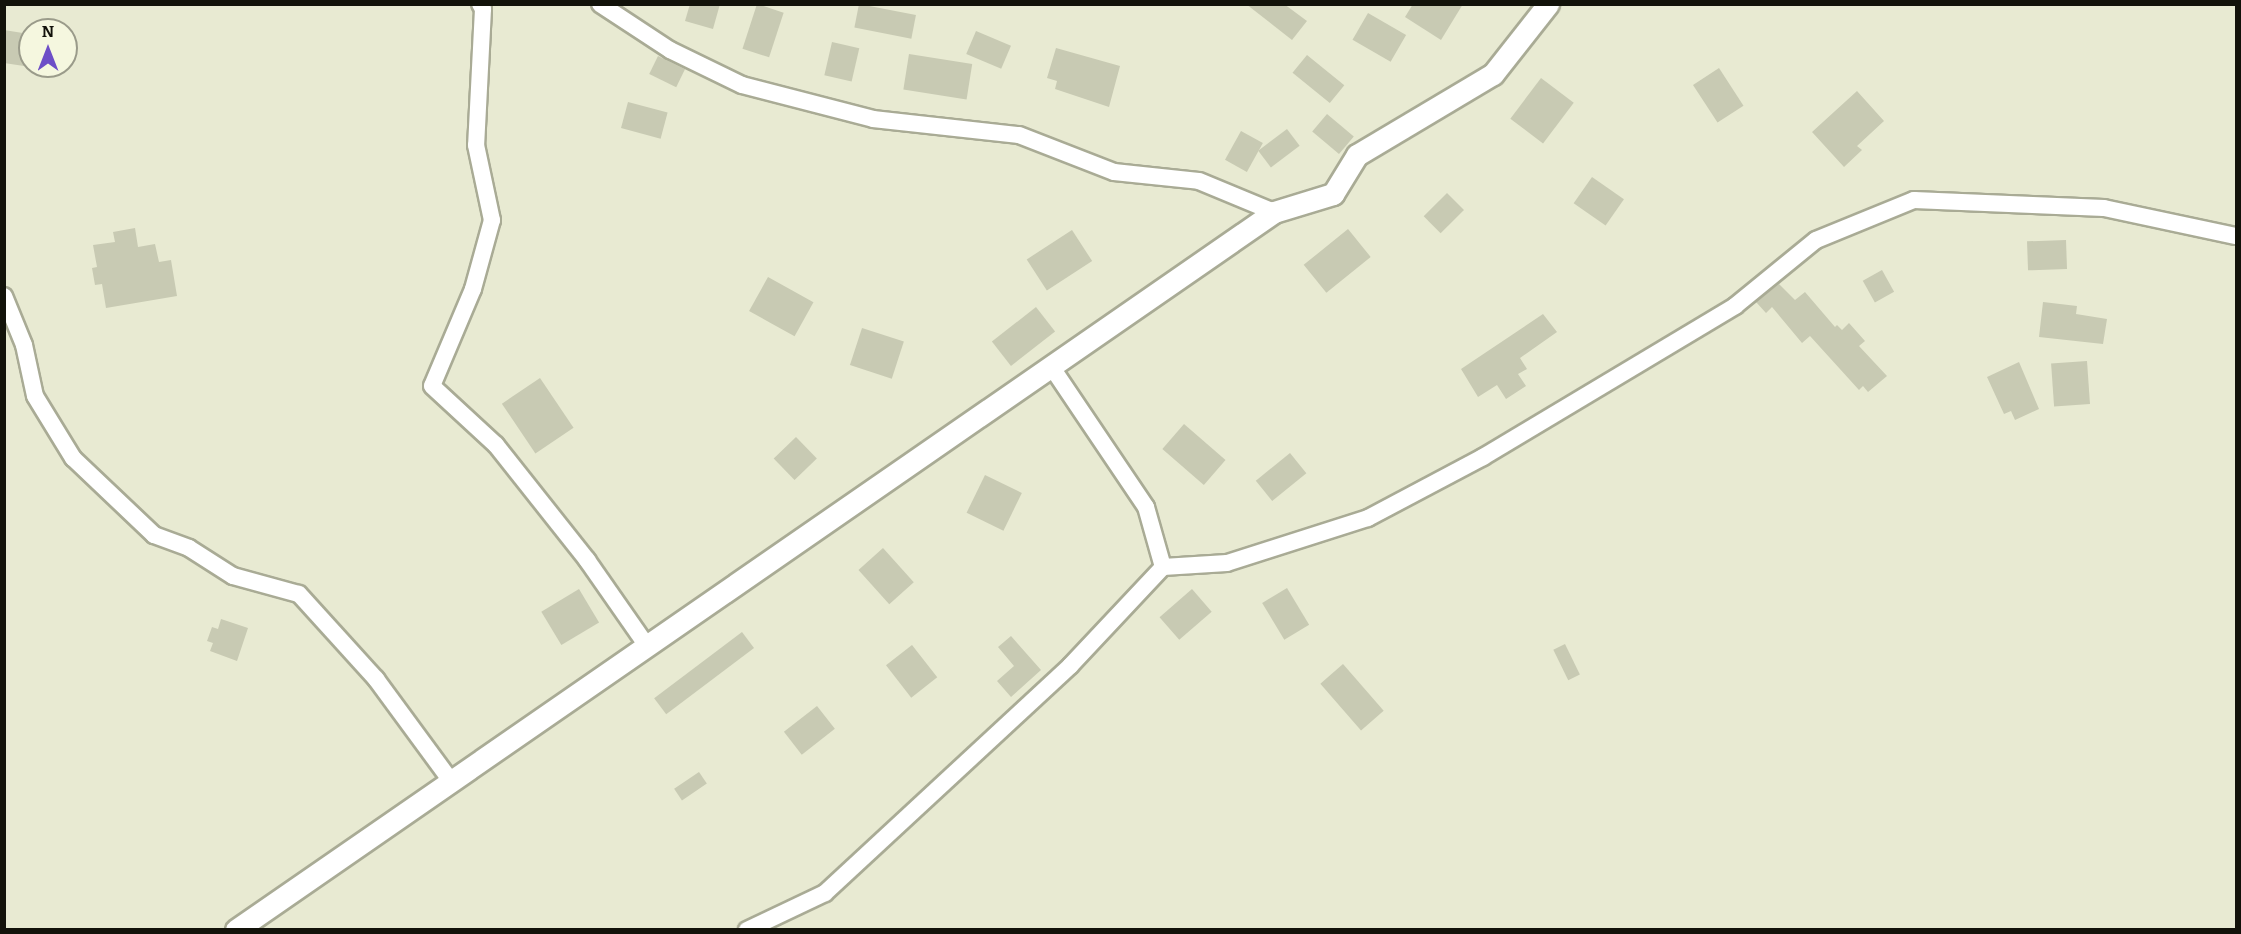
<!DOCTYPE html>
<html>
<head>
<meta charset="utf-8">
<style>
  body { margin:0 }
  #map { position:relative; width:2241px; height:934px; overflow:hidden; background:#e8ead2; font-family:Bitter,serif }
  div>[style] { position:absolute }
  .building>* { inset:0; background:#c8cab3; transform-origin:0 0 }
  .roads { filter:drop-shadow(2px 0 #a9ab95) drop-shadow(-2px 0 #a9ab95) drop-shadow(0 2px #a9ab95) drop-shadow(0 -2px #a9ab95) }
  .minor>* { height:16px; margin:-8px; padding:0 8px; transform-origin:8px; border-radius:8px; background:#fff }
  .tertiary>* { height:21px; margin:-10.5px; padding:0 10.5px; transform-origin:10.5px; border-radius:10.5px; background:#fff }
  span { translate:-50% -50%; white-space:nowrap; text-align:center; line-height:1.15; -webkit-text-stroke:4.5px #f5f7df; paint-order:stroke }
  .frame { position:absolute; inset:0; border:6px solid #12120a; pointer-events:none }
  .north { position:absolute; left:18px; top:18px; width:60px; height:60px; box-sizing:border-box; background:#f5f7df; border:2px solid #9a9b8a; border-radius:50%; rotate:0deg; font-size:16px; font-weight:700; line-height:24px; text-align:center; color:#12120a }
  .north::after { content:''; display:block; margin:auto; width:21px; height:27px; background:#6d4ec7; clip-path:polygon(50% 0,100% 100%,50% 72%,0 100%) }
</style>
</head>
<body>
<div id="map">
  <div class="building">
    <i style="clip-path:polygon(690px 4px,720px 4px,713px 29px,685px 21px)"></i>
    <i style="left:757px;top:4px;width:28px;height:47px;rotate:18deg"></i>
    <i style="left:859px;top:4px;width:58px;height:24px;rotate:11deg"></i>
    <i style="clip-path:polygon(1246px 4px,1284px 4px,1307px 21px,1292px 40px)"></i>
    <i style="clip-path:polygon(1413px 4px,1463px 4px,1441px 40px,1405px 17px)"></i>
    <i style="left:1368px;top:13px;width:44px;height:31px;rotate:30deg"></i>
    <i style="clip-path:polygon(4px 30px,29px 34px,24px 66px,4px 63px)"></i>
    <i style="left:976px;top:31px;width:38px;height:25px;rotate:23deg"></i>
    <i style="left:832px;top:42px;width:28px;height:34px;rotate:13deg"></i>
    <i style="clip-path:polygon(1056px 48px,1120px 66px,1109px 107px,1055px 89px,1057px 81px,1047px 78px)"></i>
    <i style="left:909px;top:54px;width:64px;height:36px;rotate:9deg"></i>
    <i style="left:1307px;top:55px;width:48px;height:23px;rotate:39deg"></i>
    <i style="left:658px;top:56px;width:30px;height:20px;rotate:26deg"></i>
    <i style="left:1719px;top:68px;width:45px;height:31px;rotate:57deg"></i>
    <i style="left:1541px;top:78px;width:41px;height:51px;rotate:37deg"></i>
    <i style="clip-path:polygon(1857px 91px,1884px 121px,1857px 146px,1862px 150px,1844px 167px,1812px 132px)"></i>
    <i style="left:628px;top:102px;width:41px;height:27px;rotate:15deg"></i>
    <i style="left:1327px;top:114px;width:35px;height:23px;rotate:40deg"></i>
    <i style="left:1287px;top:129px;width:21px;height:36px;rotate:53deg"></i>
    <i style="left:1241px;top:131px;width:25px;height:33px;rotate:29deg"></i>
    <i style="left:1592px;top:177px;width:39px;height:32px;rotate:35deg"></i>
    <i style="left:1447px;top:193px;width:24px;height:33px;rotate:45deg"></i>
    <i style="clip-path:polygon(135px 228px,138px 247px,155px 244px,159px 262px,171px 260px,177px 296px,106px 308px,102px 284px,95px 285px,92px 268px,97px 267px,93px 245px,115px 242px,113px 232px)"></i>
    <i style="left:1348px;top:229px;width:36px;height:57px;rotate:51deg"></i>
    <i style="left:1072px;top:230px;width:37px;height:54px;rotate:57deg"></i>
    <i style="left:2066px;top:240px;width:29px;height:39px;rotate:88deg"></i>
    <i style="left:1882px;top:270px;width:25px;height:22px;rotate:61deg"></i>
    <i style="left:768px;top:277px;width:52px;height:39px;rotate:29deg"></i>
    <i style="clip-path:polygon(1779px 284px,1795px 300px,1805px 292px,1835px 327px,1837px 325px,1842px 330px,1849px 323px,1865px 341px,1859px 346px,1887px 376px,1868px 392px,1863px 386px,1859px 390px,1810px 336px,1802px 343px,1772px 307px,1766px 313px,1756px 302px)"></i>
    <i style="clip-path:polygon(2043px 302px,2077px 306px,2076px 314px,2107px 319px,2103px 344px,2039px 337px)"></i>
    <i style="left:1036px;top:307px;width:31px;height:56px;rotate:52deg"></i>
    <i style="clip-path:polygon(1543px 314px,1557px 332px,1520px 358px,1527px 369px,1518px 374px,1526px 386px,1506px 399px,1497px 385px,1478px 397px,1461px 369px)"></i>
    <i style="left:862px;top:328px;width:44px;height:39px;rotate:18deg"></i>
    <i style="left:2087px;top:361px;width:43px;height:36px;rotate:86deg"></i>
    <i style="clip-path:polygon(2019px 362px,2039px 409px,2015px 420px,2011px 411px,2004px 414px,1987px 377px)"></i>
    <i style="left:540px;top:378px;width:60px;height:46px;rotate:56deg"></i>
    <i style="left:1184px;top:424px;width:55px;height:33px;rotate:41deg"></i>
    <i style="left:796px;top:437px;width:30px;height:31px;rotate:46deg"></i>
    <i style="left:1290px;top:453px;width:26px;height:44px;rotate:51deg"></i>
    <i style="left:985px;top:475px;width:41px;height:42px;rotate:26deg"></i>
    <i style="left:883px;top:548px;width:46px;height:33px;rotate:48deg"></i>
    <i style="left:1287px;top:588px;width:43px;height:29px;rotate:59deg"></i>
    <i style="left:579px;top:589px;width:39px;height:44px;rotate:59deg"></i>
    <i style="left:1192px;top:589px;width:30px;height:43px;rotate:49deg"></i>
    <i style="clip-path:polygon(221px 619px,248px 628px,237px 661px,210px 651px,213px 643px,207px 641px,212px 627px,218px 629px)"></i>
    <i style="left:742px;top:632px;width:20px;height:110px;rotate:53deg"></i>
    <i style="clip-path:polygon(1011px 636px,1041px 670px,1011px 697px,997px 681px,1014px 666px,998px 647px)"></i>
    <i style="left:1565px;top:644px;width:34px;height:13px;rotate:64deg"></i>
    <i style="left:912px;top:645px;width:41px;height:33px;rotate:52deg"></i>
    <i style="left:1343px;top:664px;width:62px;height:30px;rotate:49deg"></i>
    <i style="left:817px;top:706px;width:29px;height:42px;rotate:52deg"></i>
    <i style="left:699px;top:772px;width:14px;height:30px;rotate:56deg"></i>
  </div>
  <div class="roads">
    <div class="minor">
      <i style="left:480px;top:4px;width:6px;rotate:59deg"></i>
      <i style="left:483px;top:9px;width:136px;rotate:92.9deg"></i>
      <i style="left:476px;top:145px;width:77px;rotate:78deg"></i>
      <i style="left:492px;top:220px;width:72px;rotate:105.4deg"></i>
      <i style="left:473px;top:289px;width:105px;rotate:112.9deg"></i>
      <i style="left:432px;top:386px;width:87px;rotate:42.7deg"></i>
      <i style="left:496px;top:445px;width:147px;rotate:51.6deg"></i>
      <i style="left:587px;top:560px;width:105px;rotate:55.1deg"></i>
      <i style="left:600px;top:4px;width:84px;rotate:33.3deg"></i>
      <i style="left:670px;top:50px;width:80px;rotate:25.9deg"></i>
      <i style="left:742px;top:85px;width:135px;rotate:14.5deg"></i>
      <i style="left:873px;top:119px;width:147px;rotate:6.3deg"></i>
      <i style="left:1019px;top:135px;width:102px;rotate:21.3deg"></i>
      <i style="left:1114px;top:172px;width:85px;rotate:6deg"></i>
      <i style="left:1199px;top:181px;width:81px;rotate:22.5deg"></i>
      <i style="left:4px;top:296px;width:53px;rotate:67.8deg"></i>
      <i style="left:24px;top:345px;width:52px;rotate:77.8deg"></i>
      <i style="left:35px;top:396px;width:73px;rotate:58.5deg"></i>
      <i style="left:73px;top:458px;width:112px;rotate:43.5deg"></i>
      <i style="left:154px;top:535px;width:37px;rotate:20deg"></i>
      <i style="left:189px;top:548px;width:52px;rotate:32.5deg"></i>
      <i style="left:233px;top:576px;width:68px;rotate:15.3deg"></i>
      <i style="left:299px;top:594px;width:115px;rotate:47.8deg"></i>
      <i style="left:376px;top:679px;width:127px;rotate:53.7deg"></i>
      <i style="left:1163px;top:567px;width:64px;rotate:-3.6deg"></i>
      <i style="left:1227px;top:563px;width:148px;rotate:-17.7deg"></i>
      <i style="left:1368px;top:518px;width:130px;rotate:-27.9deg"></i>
      <i style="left:1483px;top:457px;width:294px;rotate:-30.9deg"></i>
      <i style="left:1735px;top:306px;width:104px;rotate:-39.2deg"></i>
      <i style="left:1816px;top:240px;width:106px;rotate:-22.2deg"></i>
      <i style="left:1914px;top:200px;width:190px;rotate:2.4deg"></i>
      <i style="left:2104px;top:208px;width:135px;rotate:12deg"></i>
      <i style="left:747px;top:930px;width:86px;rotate:-25.4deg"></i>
      <i style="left:825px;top:893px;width:334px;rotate:-42.8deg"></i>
      <i style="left:1070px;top:666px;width:136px;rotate:-46.8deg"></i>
      <i style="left:1163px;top:567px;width:62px;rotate:-105.8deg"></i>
      <i style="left:1146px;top:507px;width:170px;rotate:-124deg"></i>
    </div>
    <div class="tertiary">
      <i style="left:236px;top:930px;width:1262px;rotate:-34.67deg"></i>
      <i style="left:1274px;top:212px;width:62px;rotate:-17deg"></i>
      <i style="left:1333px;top:194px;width:46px;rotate:-58.4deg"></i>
      <i style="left:1357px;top:155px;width:158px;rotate:-30.8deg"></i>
      <i style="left:1493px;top:74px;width:89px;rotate:-51.8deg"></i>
    </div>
  </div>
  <div class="frame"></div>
  <div class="north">N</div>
</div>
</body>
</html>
